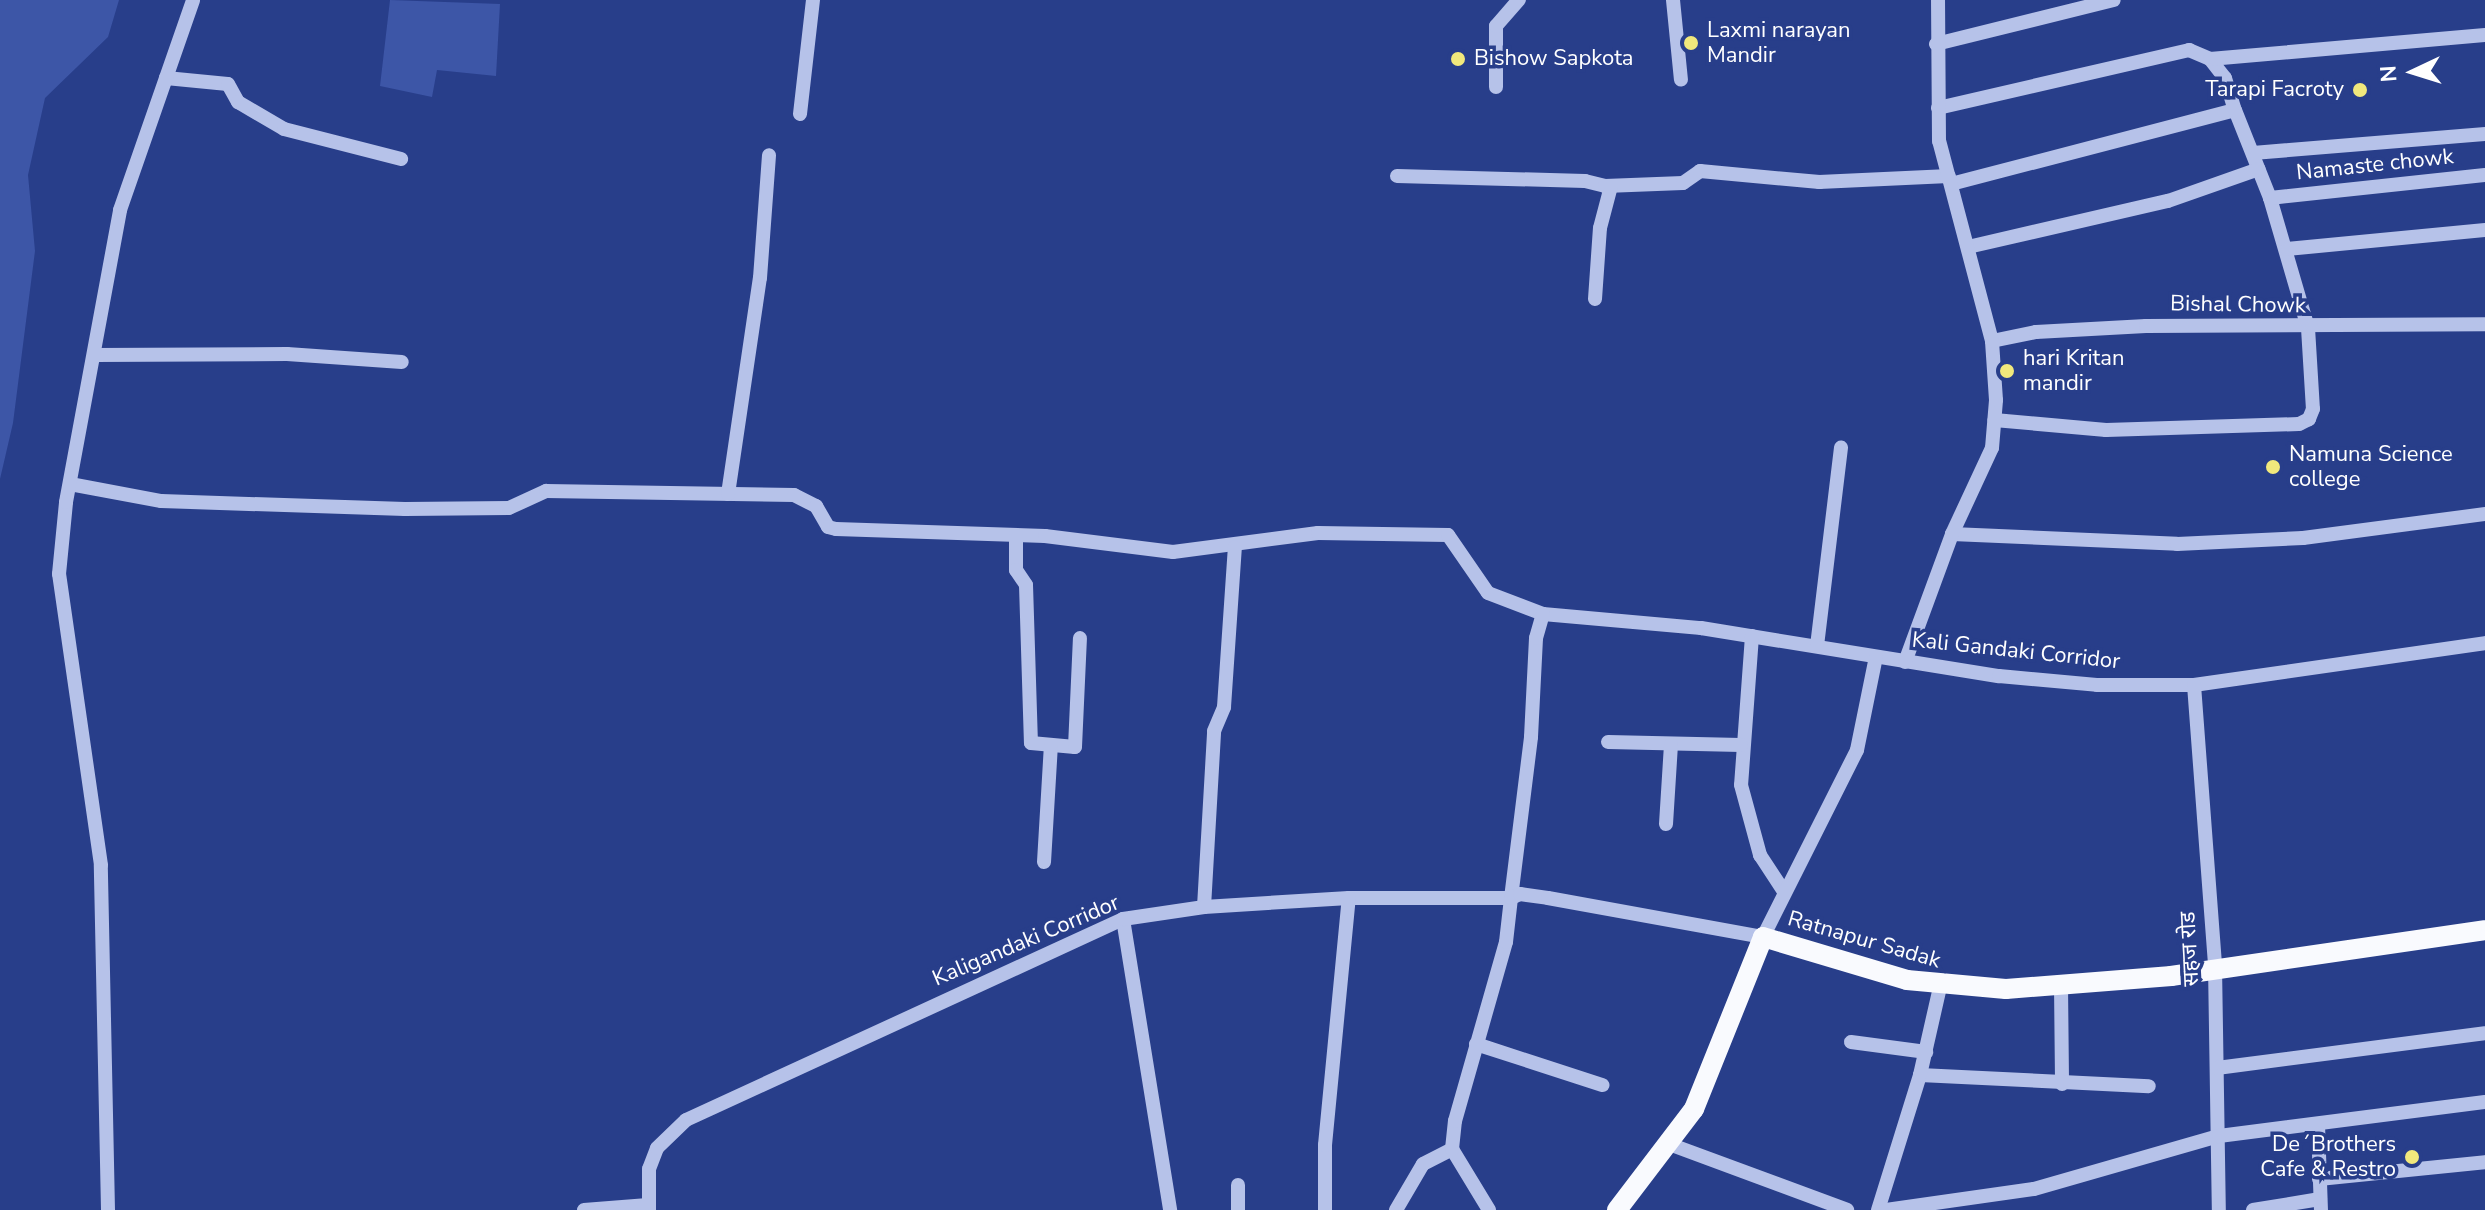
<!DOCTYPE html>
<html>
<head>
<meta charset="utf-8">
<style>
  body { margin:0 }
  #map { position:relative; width:2485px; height:1210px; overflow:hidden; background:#283e8a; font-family:"Nunito Sans","Noto Sans Devanagari",sans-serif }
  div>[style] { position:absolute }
  .green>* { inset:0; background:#3d56a7 }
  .minor>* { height:14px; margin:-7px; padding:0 7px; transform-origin:7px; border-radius:7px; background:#b6c2e9 }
  .major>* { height:20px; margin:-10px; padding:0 10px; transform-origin:10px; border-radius:10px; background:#f9fafe }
  .dots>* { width:22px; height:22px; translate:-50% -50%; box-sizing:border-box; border:4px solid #283e8a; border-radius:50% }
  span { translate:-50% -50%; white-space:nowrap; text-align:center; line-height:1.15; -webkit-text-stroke:7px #283e8a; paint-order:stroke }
  .poi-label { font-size:22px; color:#fff }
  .left { translate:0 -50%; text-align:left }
  .right { translate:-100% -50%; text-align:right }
  .street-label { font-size:22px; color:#fff }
  .north { position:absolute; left:2373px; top:32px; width:80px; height:80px; -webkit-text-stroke:6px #283e8a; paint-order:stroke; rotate:266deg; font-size:22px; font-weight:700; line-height:32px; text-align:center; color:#fff }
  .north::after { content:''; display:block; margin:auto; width:28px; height:36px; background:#fff; clip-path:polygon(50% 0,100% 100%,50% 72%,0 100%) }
</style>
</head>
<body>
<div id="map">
  <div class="green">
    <i style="clip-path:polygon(0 0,119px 0,108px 37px,45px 98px,28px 175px,35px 251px,13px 423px,0 479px)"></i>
    <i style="clip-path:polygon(390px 0,500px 4px,496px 76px,437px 70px,432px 97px,380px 86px)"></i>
  </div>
  <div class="minor">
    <i style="left:1673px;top:0;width:80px;rotate:84.3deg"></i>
    <i style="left:1936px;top:44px;width:183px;rotate:-13.9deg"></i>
    <i style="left:2210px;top:59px;width:24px;rotate:52deg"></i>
    <i style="left:2225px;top:78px;width:34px;rotate:73deg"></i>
    <i style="left:166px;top:78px;width:62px;rotate:5.5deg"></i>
    <i style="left:228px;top:84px;width:21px;rotate:61deg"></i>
    <i style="left:238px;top:102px;width:53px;rotate:30.4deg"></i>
    <i style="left:284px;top:129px;width:121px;rotate:14.4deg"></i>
    <i style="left:1496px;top:87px;width:61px;rotate:-90deg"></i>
    <i style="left:1496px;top:26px;width:35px;rotate:-49deg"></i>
    <i style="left:1938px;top:108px;width:258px;rotate:-13deg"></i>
    <i style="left:2189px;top:50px;width:23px;rotate:23deg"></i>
    <i style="left:2210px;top:59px;width:276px;rotate:-5deg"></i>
    <i style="left:800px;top:114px;width:115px;rotate:-83.5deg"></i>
    <i style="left:2253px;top:153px;width:233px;rotate:-4.7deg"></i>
    <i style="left:1397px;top:176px;width:188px;rotate:1.5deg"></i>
    <i style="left:1585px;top:181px;width:21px;rotate:14deg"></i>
    <i style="left:1605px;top:186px;width:78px;rotate:-2.2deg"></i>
    <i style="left:1683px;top:183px;width:21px;rotate:-35deg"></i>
    <i style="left:1700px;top:171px;width:120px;rotate:5.3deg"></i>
    <i style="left:1819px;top:182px;width:130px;rotate:-2.6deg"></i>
    <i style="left:1951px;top:184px;width:293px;rotate:-14.6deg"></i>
    <i style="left:2235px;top:110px;width:95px;rotate:68.3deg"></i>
    <i style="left:2270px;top:198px;width:135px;rotate:73.7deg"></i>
    <i style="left:2308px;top:328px;width:81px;rotate:86.5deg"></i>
    <i style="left:2313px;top:409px;width:11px;rotate:112deg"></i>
    <i style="left:2309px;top:419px;width:11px;rotate:153deg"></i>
    <i style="left:2299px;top:424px;width:193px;rotate:178.2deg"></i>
    <i style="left:2106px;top:430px;width:112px;rotate:-174.9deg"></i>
    <i style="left:2270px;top:198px;width:216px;rotate:-6.1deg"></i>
    <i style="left:1968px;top:247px;width:205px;rotate:-13deg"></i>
    <i style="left:2168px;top:201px;width:96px;rotate:-19.4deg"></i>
    <i style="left:2287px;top:249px;width:199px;rotate:-5.5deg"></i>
    <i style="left:1595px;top:299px;width:71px;rotate:-86deg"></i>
    <i style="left:1600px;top:228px;width:43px;rotate:-75.3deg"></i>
    <i style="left:1992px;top:341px;width:45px;rotate:-11.6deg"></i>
    <i style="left:2036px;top:332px;width:110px;rotate:-3.1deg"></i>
    <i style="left:2146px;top:326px;width:339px;rotate:-0.3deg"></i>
    <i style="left:95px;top:355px;width:192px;rotate:-0.3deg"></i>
    <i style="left:287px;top:354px;width:115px;rotate:4deg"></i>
    <i style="left:70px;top:484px;width:93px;rotate:10.6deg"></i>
    <i style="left:161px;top:501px;width:244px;rotate:1.9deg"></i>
    <i style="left:405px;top:509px;width:104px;rotate:-0.6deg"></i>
    <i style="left:509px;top:508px;width:41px;rotate:-24.7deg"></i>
    <i style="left:546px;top:491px;width:248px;rotate:0.9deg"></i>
    <i style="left:794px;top:495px;width:25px;rotate:27deg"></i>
    <i style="left:816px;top:506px;width:24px;rotate:60deg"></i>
    <i style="left:828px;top:527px;width:8px;rotate:14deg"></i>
    <i style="left:836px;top:529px;width:209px;rotate:1.9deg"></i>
    <i style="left:1045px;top:536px;width:129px;rotate:7.1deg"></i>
    <i style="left:1173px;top:552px;width:146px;rotate:-7.5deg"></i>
    <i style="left:1318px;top:533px;width:130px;rotate:0.9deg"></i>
    <i style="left:1448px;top:535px;width:70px;rotate:55.4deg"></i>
    <i style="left:1488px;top:593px;width:59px;rotate:20.9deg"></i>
    <i style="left:1543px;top:614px;width:159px;rotate:5.1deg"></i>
    <i style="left:1701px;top:628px;width:302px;rotate:9.2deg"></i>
    <i style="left:1999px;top:676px;width:98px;rotate:5.2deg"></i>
    <i style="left:2097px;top:685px;width:97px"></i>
    <i style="left:2194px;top:685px;width:294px;rotate:-8.2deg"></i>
    <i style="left:728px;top:494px;width:218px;rotate:-81.6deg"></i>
    <i style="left:760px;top:278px;width:123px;rotate:-85.8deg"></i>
    <i style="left:1952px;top:534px;width:225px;rotate:2.5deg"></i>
    <i style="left:2177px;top:544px;width:126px;rotate:-2.7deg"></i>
    <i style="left:2303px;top:538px;width:184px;rotate:-7.5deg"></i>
    <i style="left:1016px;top:535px;width:35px;rotate:90deg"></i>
    <i style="left:1016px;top:570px;width:18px;rotate:56deg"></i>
    <i style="left:1026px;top:585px;width:158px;rotate:88.2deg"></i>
    <i style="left:1031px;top:743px;width:44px;rotate:5.2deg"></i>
    <i style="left:1075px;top:747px;width:109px;rotate:-87.4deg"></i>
    <i style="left:1752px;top:636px;width:149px;rotate:94.2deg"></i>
    <i style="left:1741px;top:785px;width:73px;rotate:74.8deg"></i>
    <i style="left:1760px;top:855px;width:42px;rotate:56.7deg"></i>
    <i style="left:1817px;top:646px;width:200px;rotate:-83.1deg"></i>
    <i style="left:1905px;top:662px;width:136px;rotate:-69.8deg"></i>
    <i style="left:1952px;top:534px;width:95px;rotate:-65.1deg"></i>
    <i style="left:1992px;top:448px;width:48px;rotate:-85.2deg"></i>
    <i style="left:1996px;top:400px;width:59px;rotate:-93.9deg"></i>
    <i style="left:1992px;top:341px;width:207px;rotate:-104.8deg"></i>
    <i style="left:1939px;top:141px;width:141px;rotate:-90.4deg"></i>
    <i style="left:2194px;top:685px;width:282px;rotate:85.7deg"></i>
    <i style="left:2215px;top:966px;width:244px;rotate:89.1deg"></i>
    <i style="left:1608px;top:742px;width:133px;rotate:1.3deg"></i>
    <i style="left:1666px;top:824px;width:79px;rotate:-86.4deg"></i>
    <i style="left:1044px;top:862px;width:117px;rotate:-86.6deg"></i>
    <i style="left:1204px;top:907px;width:176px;rotate:-86.7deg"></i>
    <i style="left:1214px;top:731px;width:26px;rotate:-67deg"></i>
    <i style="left:1224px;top:707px;width:160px;rotate:-86.1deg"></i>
    <i style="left:1123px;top:919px;width:295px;rotate:80.8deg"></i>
    <i style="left:2061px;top:985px;width:99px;rotate:89.4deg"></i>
    <i style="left:1851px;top:1042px;width:76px;rotate:7.6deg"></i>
    <i style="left:1476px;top:1044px;width:133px;rotate:18deg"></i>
    <i style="left:2217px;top:1068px;width:270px;rotate:-7.4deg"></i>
    <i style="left:1920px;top:1075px;width:229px;rotate:2.8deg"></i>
    <i style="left:2318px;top:1125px;width:85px;rotate:88deg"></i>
    <i style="left:1669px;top:1144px;width:190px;rotate:20.3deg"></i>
    <i style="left:2319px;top:1179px;width:167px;rotate:-5.8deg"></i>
    <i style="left:108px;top:1210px;width:345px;rotate:-91.2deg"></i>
    <i style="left:101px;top:865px;width:294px;rotate:-98.2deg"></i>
    <i style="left:59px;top:574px;width:72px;rotate:-84.4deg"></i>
    <i style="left:66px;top:502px;width:297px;rotate:-79.5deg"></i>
    <i style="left:120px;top:210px;width:222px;rotate:-70.8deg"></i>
    <i style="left:584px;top:1210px;width:64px;rotate:-4.5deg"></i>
    <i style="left:649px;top:1210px;width:41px;rotate:-90deg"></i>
    <i style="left:649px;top:1169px;width:22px;rotate:-69deg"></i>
    <i style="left:657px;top:1148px;width:40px;rotate:-44deg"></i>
    <i style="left:686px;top:1120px;width:481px;rotate:-24.7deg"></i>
    <i style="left:1123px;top:919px;width:82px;rotate:-8.4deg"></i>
    <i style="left:1204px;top:907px;width:145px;rotate:-3.6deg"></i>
    <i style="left:1349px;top:898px;width:162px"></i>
    <i style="left:1511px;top:898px;width:162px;rotate:-82.9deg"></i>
    <i style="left:1531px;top:737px;width:99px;rotate:-87.1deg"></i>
    <i style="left:1536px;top:638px;width:25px;rotate:-74deg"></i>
    <i style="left:1238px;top:1210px;width:25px;rotate:-90deg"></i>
    <i style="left:1325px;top:1210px;width:65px;rotate:-90deg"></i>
    <i style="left:1325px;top:1145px;width:248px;rotate:-84.5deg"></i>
    <i style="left:1396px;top:1210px;width:53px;rotate:-59.6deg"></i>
    <i style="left:1423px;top:1164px;width:33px;rotate:-27deg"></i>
    <i style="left:1489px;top:1210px;width:71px;rotate:-121.2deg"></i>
    <i style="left:1452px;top:1149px;width:28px;rotate:-84deg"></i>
    <i style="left:1455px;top:1121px;width:186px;rotate:-74.1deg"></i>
    <i style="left:1506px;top:942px;width:44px;rotate:-83.5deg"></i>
    <i style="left:1511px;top:898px;width:10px;rotate:-24deg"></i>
    <i style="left:1520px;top:894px;width:28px;rotate:8deg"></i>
    <i style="left:1548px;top:898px;width:219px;rotate:10.3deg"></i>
    <i style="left:1763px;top:937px;width:209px;rotate:-63.3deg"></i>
    <i style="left:1857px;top:750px;width:95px;rotate:-78.5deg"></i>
    <i style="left:1878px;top:1210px;width:141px;rotate:-72.7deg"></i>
    <i style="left:1920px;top:1075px;width:90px;rotate:-77.2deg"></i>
    <i style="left:1886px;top:1210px;width:149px;rotate:-8.1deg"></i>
    <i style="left:2034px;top:1189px;width:192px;rotate:-16deg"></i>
    <i style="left:2219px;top:1136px;width:268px;rotate:-7.3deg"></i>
    <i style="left:2253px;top:1210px;width:68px;rotate:-9.3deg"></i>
  </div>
  <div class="major">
    <i style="left:1617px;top:1210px;width:127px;rotate:-52.7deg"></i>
    <i style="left:1694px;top:1109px;width:185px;rotate:-68.1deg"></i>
    <i style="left:1763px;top:937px;width:150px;rotate:16.6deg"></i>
    <i style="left:1907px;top:980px;width:99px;rotate:5.2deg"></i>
    <i style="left:2006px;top:989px;width:166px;rotate:-4.5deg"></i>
    <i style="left:2171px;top:976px;width:317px;rotate:-8.3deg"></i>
  </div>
  <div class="dots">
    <i style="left:1691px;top:43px;background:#f1e87c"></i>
    <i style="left:1458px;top:59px;background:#f1e87c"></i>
    <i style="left:2360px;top:90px;background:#f1e87c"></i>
    <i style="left:2007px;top:371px;background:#f1e87c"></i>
    <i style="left:2273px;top:467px;background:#f1e87c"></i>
    <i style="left:2412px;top:1157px;background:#f1e87c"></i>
  </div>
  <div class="poi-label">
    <span class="left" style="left:1707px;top:43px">Laxmi narayan<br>Mandir</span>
    <span class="left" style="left:1474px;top:59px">Bishow Sapkota</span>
    <span class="right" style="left:2344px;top:90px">Tarapi Facroty</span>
    <span class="left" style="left:2023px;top:371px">hari Kritan<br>mandir</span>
    <span class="left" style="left:2289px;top:467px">Namuna Science<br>college</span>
    <span class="right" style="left:2396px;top:1157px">De´Brothers<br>Cafe &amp; Restro</span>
  </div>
  <div class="street-label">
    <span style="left:2375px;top:165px;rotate:-6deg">Namaste chowk</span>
    <span style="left:2238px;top:305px;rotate:1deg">Bishal Chowk</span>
    <span style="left:2016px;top:651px;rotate:6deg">Kali Gandaki Corridor</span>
    <span style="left:1864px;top:940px;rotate:16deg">Ratnapur Sadak</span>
    <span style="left:1026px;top:941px;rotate:-23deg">Kaligandaki Corridor</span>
    <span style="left:2190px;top:949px;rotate:-93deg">सहज रोड</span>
  </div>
  <div class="north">N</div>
</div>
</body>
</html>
